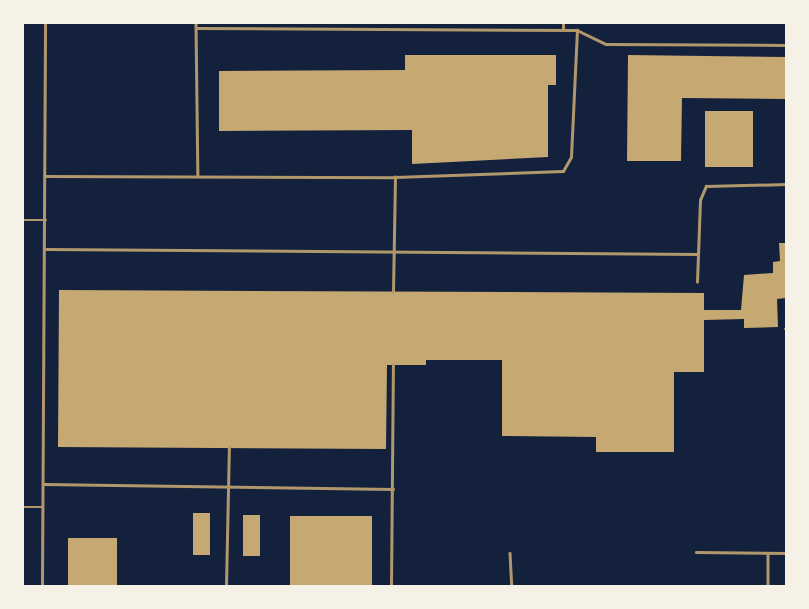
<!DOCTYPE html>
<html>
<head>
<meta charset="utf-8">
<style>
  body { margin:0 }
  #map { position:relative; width:809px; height:609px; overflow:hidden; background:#14213d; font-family:Arial,sans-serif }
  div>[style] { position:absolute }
  .building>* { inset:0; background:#c6a872; transform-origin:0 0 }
  .service>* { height:2.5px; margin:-1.25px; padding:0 1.25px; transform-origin:1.25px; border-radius:1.25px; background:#b1986c }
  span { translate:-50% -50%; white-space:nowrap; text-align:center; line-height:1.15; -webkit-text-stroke:7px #f6f1e7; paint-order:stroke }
  .frame { position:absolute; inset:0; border:24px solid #f6f1e7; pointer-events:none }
</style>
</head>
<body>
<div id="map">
  <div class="building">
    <i style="clip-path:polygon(405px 55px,556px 55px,556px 85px,548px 85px,548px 157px,412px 164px,412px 130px,219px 131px,219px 71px,405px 70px)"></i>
    <i style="clip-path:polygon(628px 55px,786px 57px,786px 99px,682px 98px,681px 161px,627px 161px)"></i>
    <i style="left:705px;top:111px;width:48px;height:56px"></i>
    <i style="clip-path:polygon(779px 243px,786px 243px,786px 298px,777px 299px,778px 327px,744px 328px,744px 319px,704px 320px,704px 372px,674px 372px,674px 452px,596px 452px,596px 437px,502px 436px,502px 360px,426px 360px,426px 365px,387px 365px,386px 449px,58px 447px,59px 290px,704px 293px,704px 310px,741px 310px,744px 275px,773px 273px,773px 262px,780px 261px)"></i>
    <i style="left:193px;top:513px;width:17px;height:42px"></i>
    <i style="left:243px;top:515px;width:17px;height:41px"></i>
    <i style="left:372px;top:516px;width:70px;height:82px;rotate:90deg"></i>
    <i style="left:68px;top:538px;width:49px;height:48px"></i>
  </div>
  <div class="service">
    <i style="left:196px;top:23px;width:153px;rotate:89.3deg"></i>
    <i style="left:196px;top:28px;width:381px;rotate:0.3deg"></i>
    <i style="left:577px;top:30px;width:32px;rotate:26deg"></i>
    <i style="left:606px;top:44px;width:180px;rotate:0.3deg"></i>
    <i style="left:563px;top:30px;width:7px;rotate:-90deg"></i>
    <i style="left:46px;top:176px;width:349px;rotate:0.2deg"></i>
    <i style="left:395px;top:177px;width:168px;rotate:-2deg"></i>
    <i style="left:563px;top:171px;width:16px;rotate:-60deg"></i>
    <i style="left:571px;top:157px;width:127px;rotate:-87.3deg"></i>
    <i style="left:23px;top:220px;width:23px"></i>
    <i style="left:46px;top:249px;width:652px;rotate:0.44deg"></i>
    <i style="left:697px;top:282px;width:82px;rotate:-87.9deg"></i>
    <i style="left:700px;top:200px;width:15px;rotate:-67deg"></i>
    <i style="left:706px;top:186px;width:80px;rotate:-1.4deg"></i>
    <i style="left:393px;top:292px;width:115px;rotate:-89deg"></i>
    <i style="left:785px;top:329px;width:1px"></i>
    <i style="left:43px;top:484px;width:350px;rotate:0.8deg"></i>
    <i style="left:23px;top:507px;width:20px"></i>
    <i style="left:696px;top:552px;width:90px;rotate:0.6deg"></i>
    <i style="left:510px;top:553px;width:33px;rotate:87deg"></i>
    <i style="left:768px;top:553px;width:33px;rotate:90deg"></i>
    <i style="left:42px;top:586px;width:563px;rotate:-89.69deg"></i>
    <i style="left:226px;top:586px;width:138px;rotate:-88.8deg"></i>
    <i style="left:391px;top:586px;width:221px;rotate:-89.5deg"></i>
  </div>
  <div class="frame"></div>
</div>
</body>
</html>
